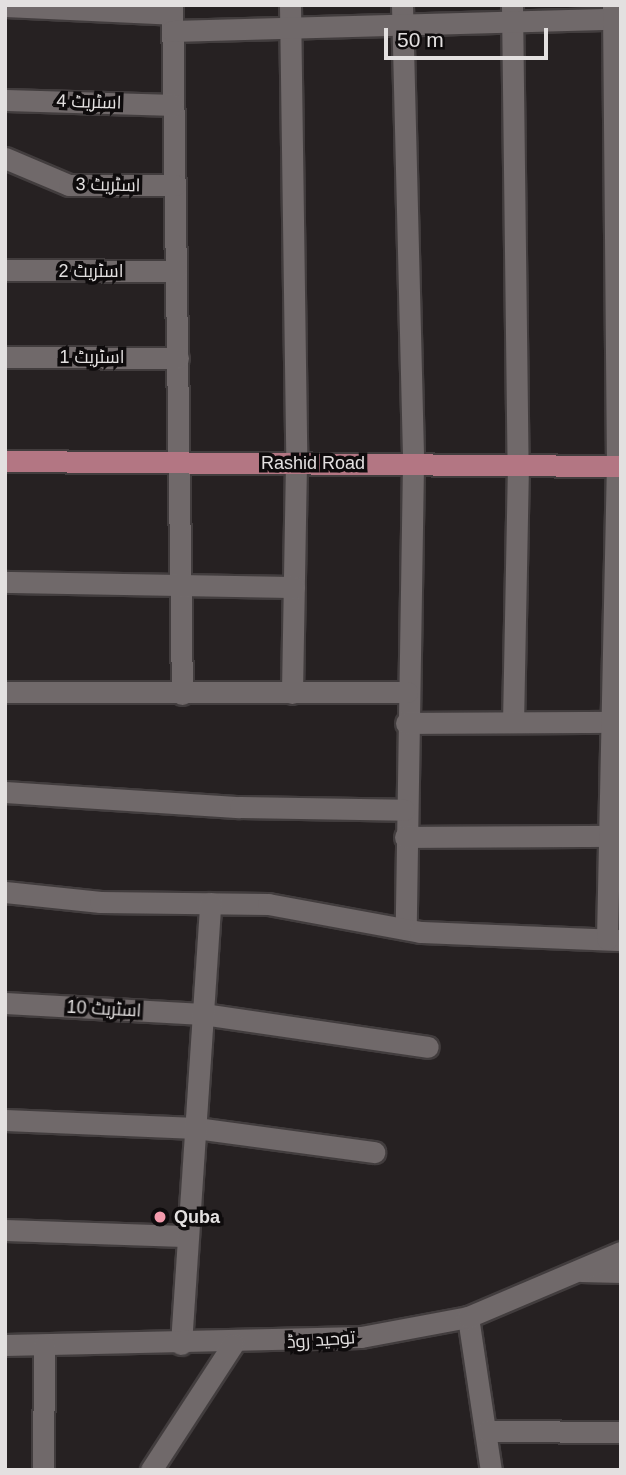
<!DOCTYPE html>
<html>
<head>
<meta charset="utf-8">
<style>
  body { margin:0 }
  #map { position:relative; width:626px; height:1475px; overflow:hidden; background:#262122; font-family:Arial,Cairo,sans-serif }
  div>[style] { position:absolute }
  .roads { filter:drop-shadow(2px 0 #423d3e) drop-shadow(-2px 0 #423d3e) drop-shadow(0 2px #423d3e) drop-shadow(0 -2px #423d3e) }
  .minor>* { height:21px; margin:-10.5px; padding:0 10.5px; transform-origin:10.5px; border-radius:10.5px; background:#70696a }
  .major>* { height:21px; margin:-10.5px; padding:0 10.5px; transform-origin:10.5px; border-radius:10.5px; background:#b37683 }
  .dots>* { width:19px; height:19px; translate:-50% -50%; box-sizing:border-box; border:4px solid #0e0b0c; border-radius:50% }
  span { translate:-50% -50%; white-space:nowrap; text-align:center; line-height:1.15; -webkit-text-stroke:7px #0e0b0c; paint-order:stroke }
  .street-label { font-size:18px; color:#e3e0e0 }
  .poi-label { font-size:18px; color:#e3e0e0; font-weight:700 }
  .left { translate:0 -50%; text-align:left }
  .frame { position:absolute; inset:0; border:7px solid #e3e0e0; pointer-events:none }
  .scale { position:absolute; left:384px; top:28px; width:164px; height:32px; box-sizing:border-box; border:4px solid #e3e0e0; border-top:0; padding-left:9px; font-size:21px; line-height:24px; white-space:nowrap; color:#e3e0e0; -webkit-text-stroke:5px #0e0b0c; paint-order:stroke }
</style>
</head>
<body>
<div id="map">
  <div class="roads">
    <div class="minor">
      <i style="left:172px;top:5px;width:689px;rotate:89.17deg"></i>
      <i style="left:290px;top:5px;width:458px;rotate:89.2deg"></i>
      <i style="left:296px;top:463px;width:230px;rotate:91deg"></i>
      <i style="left:402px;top:5px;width:459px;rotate:88.6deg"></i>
      <i style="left:413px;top:464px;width:465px;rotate:90.9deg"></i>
      <i style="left:512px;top:5px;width:459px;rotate:89.3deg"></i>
      <i style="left:518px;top:464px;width:258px;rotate:91.1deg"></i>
      <i style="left:5px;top:6px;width:167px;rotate:2.7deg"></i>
      <i style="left:172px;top:31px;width:441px;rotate:-1.6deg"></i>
      <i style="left:5px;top:100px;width:168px;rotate:1.7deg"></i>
      <i style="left:5px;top:158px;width:69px;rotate:22.9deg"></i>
      <i style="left:69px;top:185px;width:106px"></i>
      <i style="left:5px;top:270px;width:171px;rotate:0.3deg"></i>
      <i style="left:5px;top:357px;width:173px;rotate:0.3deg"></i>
      <i style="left:5px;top:582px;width:289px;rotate:1deg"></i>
      <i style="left:5px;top:692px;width:402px"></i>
      <i style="left:406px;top:723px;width:215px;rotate:-0.3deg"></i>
      <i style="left:5px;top:792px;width:235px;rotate:3.7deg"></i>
      <i style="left:240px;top:807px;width:164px;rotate:1deg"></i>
      <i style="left:405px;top:837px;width:216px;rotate:-0.3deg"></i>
      <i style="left:5px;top:892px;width:96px;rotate:6deg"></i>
      <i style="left:100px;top:902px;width:168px;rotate:0.7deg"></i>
      <i style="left:268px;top:904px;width:155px;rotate:10.4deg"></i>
      <i style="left:420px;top:932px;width:199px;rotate:2.3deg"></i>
      <i style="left:607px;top:939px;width:473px;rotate:-88.8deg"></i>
      <i style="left:617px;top:466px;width:461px;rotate:-90.5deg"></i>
      <i style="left:5px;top:1003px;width:198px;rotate:3.2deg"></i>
      <i style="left:203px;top:1014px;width:227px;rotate:8.3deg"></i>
      <i style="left:5px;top:1120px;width:191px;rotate:2.4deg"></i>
      <i style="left:196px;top:1128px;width:180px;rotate:7.7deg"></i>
      <i style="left:5px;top:1230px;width:183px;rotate:1.9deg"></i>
      <i style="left:581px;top:1271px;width:40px;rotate:1.4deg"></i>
      <i style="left:468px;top:1317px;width:155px;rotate:81.5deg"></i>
      <i style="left:181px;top:1344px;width:442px;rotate:-86.2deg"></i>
      <i style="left:5px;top:1345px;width:356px;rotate:-1.3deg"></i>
      <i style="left:361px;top:1337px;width:109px;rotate:-10.6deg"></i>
      <i style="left:468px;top:1317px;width:166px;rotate:-23deg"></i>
      <i style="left:487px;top:1431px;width:134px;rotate:0.4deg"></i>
      <i style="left:43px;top:1470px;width:125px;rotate:-89.5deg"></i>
      <i style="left:151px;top:1470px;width:150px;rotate:-56.9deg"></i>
    </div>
    <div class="major">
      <i style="left:5px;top:461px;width:616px;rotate:0.47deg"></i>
    </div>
  </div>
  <div class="dots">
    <i style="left:160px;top:1217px;background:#f39aac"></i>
  </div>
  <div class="street-label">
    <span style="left:89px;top:102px;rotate:2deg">اسٹریٹ 4</span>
    <span style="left:108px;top:185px;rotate:1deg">اسٹریٹ 3</span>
    <span style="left:91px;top:271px">اسٹریٹ 2</span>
    <span style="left:92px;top:357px">اسٹریٹ 1</span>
    <span style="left:313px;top:463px">Rashid Road</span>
    <span style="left:104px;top:1009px;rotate:3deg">اسٹریٹ 10</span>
    <span style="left:321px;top:1340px;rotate:-4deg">توحید روڈ</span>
  </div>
  <div class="poi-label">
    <span class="left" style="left:174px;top:1217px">Quba</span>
  </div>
  <div class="frame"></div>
  <div class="scale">50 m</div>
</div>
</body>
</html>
